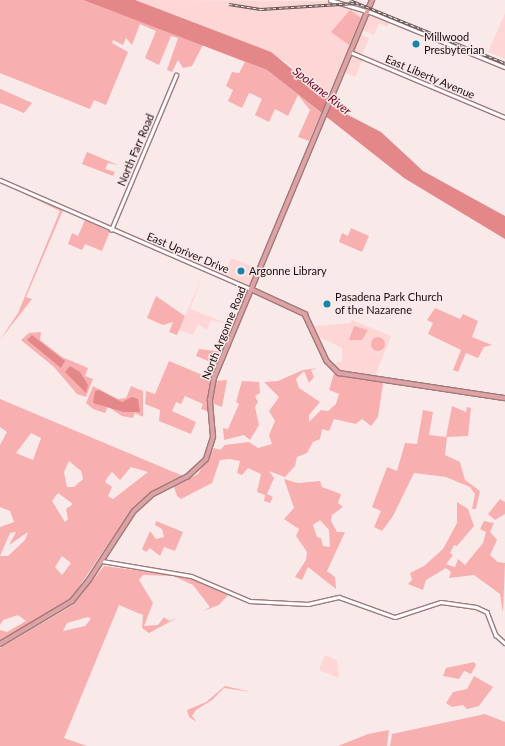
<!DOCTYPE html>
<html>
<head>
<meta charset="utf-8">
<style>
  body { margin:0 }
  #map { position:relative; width:505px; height:746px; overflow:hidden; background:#fae9e9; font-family:Lato,sans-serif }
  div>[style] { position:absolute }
  .built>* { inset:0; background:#fed6d5; transform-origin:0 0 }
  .green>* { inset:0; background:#f8afb0 }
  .round { border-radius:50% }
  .water>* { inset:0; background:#e48789 }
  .roads { filter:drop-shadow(1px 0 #9f7a7a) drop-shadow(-1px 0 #9f7a7a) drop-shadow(0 1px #9f7a7a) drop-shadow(0 -1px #9f7a7a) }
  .minor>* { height:2.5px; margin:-1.25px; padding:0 1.25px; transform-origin:1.25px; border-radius:1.25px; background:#fff }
  .major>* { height:3.5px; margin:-1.75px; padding:0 1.75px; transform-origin:1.75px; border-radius:1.75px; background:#dfa3a6 }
  .rail>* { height:2.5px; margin-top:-1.25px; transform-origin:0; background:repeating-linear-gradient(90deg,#fae9e9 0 3px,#645555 0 6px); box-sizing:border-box; border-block:1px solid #645555 }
  .dots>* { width:11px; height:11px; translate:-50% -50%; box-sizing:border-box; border:2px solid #fae9e9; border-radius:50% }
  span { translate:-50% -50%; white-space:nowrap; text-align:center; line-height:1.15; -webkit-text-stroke:3px #fae9e9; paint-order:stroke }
  .poi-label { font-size:11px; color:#1a0c0c }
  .left { translate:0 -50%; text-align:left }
  .street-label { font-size:11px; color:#1a0c0c }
  .water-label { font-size:12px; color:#79031f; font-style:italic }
</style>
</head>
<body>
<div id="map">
  <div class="built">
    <i style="clip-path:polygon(135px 0,330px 1px,363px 15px,327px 97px,285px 61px)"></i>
    <i style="clip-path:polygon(505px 13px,505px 59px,488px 52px)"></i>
    <i style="clip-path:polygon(369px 14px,378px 17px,377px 23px,379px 18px,389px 22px,387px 27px,379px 23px,374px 35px,362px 30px)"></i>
    <i style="left:360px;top:34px;width:10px;height:18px;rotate:24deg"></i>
    <i style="left:351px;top:55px;width:12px;height:19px;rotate:20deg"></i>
    <i style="left:231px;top:258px;width:29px;height:21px;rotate:22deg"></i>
    <i style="clip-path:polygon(204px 272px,190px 309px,234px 326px,211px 320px,207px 330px,198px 324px,193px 335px,179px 330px)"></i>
    <i style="clip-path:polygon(352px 320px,391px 336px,374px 378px,335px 369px,335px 363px,342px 361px,342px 348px,319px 337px,314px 326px,350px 323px)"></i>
    <i style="clip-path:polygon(325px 655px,337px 660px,339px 678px,319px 670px)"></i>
  </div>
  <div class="green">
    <i style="clip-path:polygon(0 0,83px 0,203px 45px,192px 66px,183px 68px,178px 60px,172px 72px,167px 70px,178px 38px,171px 36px,159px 65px,145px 58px,156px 31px,140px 24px,132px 45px,126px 38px,123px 45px,113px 40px,112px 43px,128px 52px,106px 105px,94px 100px,90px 109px,0 73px)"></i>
    <i style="clip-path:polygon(350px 10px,361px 18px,349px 45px,331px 32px)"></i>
    <i style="clip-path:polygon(205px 46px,267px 70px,321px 113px,309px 141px,298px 137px,310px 110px,298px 95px,288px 116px,275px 109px,269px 122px,255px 115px,262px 99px,252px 94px,249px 93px,242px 108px,228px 101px,233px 90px,226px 86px,232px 72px,239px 73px,245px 62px)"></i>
    <i style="clip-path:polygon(0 89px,3px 90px,32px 103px,24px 113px,0 103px)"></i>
    <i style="clip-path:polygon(87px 152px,118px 165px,108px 163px,105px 169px,115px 172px,113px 176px,82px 164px)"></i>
    <i style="clip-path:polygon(0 182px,63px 210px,26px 297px,32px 299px,0 340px,18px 313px,60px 211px)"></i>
    <i style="clip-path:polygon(85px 220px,110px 231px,102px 251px,85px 244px,82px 250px,68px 244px,72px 233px,78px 236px)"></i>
    <i style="clip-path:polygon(351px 228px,369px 236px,362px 252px,339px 242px,342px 233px,348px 236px)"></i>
    <i style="clip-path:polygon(156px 296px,185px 316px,177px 335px,169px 332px,173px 322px,163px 325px,147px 318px)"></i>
    <i style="clip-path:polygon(435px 308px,460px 319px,463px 314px,478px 321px,472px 337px,492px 345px,484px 347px,478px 358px,466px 353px,458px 372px,453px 370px,461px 350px,428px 334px,433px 323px,427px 320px)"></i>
    <i style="clip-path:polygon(354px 326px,368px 330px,362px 340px,349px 340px)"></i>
    <i style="clip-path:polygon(41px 332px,40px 340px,62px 357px,88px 368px,85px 376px,93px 379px,86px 397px,77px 394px,54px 367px,21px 340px,29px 333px)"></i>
    <i class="round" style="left:371px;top:337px;width:14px;height:14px"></i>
    <i style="clip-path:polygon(199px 349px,224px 352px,218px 365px,196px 356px)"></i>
    <i style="clip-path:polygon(169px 361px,212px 379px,210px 412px,201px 409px,203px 404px,185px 396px,181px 404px,176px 402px,172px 411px,196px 422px,191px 434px,159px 421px,160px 410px,145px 404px,146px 391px,155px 394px)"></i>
    <i style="clip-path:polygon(318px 368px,311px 370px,314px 377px,309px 383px,304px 371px,296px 379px,299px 388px,320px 402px,309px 415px,309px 422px,321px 410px,328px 411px,336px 404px,339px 394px,329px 390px,334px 373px,383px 383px,378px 417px,371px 426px,362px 419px,356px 424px,334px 419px,329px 431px,322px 429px,320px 439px,313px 442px,307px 453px,297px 457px,295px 466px,285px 477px,269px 471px,274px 478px,267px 494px,273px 497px,270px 503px,264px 501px,265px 495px,257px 492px,261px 474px,248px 468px,242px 475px,237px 473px,240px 461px,230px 459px,220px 460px,212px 483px,181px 499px,177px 496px,174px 487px,198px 474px,214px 448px,220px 450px,225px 445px,249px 442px,258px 448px,272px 444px,269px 435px,275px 421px,269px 411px,279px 397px,264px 382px,278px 381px,303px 370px)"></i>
    <i style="clip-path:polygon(227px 380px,222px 407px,212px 403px,216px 381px)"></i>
    <i style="clip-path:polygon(242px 381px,259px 382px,260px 393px,255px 396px,258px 402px,255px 407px,259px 425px,250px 440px,244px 435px,224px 440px,223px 428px,228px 429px,239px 404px,236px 402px)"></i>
    <i style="clip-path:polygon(93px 386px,118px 399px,126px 398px,131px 386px,143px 391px,143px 417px,135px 413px,133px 418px,122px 416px,108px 407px,105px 413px,93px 409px,86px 403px)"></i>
    <i style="clip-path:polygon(evenodd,0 399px,183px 476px,150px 493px,134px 506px,72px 597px,0 642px,0 630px,7px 632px,26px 621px,18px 615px,3px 620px,0 625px,0 556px,8px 556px,25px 540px,28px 532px,9px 545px,16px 532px,10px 533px,0 556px,0 527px,14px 522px,10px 511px,0 507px,0 445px,7px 432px,0 427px,0 399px,31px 433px,41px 438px,33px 460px,16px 453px,31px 433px,0 399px,69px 461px,81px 471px,83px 479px,74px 487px,67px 487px,64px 472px,69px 461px,0 399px,131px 467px,148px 472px,113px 499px,108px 496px,112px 487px,105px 482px,107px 478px,112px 472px,120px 480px,131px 467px,0 399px,58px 493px,73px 504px,66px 509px,68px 519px,65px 522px,52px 501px,58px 493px,0 399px,62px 556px,71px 563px,62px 575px,55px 567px,62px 556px)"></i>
    <i style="clip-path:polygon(452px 406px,466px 412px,467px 407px,471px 408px,468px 436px,447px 437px,445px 455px,460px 462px,465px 480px,480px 491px,476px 509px,472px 509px,475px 494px,470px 487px,446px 477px,414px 473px,393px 516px,382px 531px,374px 527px,381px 511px,372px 507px,387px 467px,397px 471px,405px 443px,417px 444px,423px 410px,433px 412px,429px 435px,446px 437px)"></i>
    <i style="clip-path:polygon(evenodd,284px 479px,298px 483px,320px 481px,322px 487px,341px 494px,338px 503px,343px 507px,332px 515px,331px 521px,337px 532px,345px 532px,327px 571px,335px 577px,336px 589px,308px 567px,302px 580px,295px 577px,306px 560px,307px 552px,296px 536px,299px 529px,284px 519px,294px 508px,284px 479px,320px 520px,329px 530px,330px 547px,323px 546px,321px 538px,317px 537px,313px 525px,320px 520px)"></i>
    <i style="clip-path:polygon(500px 499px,505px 502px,505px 514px,495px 520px,488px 514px)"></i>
    <i style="clip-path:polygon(457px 502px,468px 509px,474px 526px,457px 546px,454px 545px,450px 553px,453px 555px,446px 564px,455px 567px,458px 559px,465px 565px,483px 543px,486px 532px,480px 529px,484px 521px,494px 523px,490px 532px,497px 540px,490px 555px,498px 562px,505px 563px,503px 613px,500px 594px,474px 575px,449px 578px,451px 572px,446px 568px,426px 580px,423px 590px,408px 584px,412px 580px,410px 573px,424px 566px,443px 549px,457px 523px)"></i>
    <i style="clip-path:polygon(156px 521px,183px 532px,175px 551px,164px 547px,160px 556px,150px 548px,146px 552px,142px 549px,150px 531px,156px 539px,164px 537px,162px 529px,155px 525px)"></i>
    <i style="clip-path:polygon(evenodd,104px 566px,188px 577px,228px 595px,219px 605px,203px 611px,210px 607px,193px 585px,173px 576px,143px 575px,139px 580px,153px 603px,144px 626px,158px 625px,164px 617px,169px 621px,177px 618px,149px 633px,142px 628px,143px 615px,119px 605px,64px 738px,87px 746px,0 746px,0 648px,73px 605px,104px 566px,88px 617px,91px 619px,85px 626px,63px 631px,67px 623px,88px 617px)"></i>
    <i style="clip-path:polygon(474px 662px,476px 665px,471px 674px,464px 671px,459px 679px,443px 676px,446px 668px)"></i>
    <i style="clip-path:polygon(474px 676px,493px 687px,479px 706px,467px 709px,463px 705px,452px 707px,446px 703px,453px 692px,467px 689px)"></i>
    <i style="clip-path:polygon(225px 686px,251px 692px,224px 688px,212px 700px,196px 710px,192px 716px,197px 722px,189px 717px,187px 710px,206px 702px)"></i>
    <i style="clip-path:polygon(485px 714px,505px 722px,505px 746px,390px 746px,392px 734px)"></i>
    <i style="clip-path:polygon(389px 730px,387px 746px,338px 746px,368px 734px)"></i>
  </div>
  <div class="water">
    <i style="clip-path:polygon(83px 0,135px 0,271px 52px,348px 115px,381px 132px,423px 171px,505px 216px,505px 239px,404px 178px,267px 70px)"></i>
    <i style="clip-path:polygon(32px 335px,65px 361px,61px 368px,27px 340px)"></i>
    <i style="clip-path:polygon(70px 366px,80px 372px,88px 385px,86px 393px,65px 372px)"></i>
    <i style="clip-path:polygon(99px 390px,122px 402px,132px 397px,138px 399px,140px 412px,124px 412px,93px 403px,95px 391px)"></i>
  </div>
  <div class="roads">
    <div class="minor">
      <i style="left:330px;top:0;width:42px;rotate:16.7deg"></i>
      <i style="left:370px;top:12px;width:146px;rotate:22.2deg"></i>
      <i style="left:350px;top:52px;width:168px;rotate:22.8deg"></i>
      <i style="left:0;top:180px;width:274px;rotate:23.5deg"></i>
      <i style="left:111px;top:230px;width:168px;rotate:-67.2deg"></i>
      <i style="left:102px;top:561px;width:90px;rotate:9.6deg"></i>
      <i style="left:191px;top:576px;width:64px;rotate:23deg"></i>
      <i style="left:250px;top:601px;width:58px;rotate:3deg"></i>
      <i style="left:308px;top:604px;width:32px;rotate:-13deg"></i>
      <i style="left:339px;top:597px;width:59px;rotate:19.7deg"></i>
      <i style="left:395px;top:617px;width:48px;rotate:-18.1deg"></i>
      <i style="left:441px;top:602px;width:35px;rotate:8deg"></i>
      <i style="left:476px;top:607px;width:12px;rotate:24deg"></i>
      <i style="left:487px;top:612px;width:25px;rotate:69deg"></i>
      <i style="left:496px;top:635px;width:12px;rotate:42deg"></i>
    </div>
    <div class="major">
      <i style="left:251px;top:289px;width:60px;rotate:24.8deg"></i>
      <i style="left:305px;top:314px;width:52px;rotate:64.9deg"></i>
      <i style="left:327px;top:361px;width:17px;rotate:45deg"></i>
      <i style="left:339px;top:373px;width:168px;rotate:8.6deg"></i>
      <i style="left:0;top:644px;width:84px;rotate:-30.8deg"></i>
      <i style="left:72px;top:601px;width:27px;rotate:-51deg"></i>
      <i style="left:89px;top:580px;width:82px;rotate:-56.9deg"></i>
      <i style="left:134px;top:511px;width:25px;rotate:-42deg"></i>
      <i style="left:153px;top:494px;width:38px;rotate:-27deg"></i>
      <i style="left:187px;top:477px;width:26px;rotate:-43deg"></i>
      <i style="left:206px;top:459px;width:23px;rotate:-72deg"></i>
      <i style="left:213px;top:437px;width:37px;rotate:-95deg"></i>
      <i style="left:210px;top:400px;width:22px;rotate:-80deg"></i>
      <i style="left:214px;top:378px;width:410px;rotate:-67.3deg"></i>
    </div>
  </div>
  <div class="rail">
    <i style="left:350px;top:0;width:167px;rotate:22.1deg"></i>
    <i style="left:229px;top:4px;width:32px;rotate:9deg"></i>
    <i style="left:261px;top:9px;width:95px;rotate:-3.6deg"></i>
  </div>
  <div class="dots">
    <i style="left:416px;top:44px;background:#1484ab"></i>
    <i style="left:241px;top:271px;background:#1484ab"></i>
    <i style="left:327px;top:304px;background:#1484ab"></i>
  </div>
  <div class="poi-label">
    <span class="left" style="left:424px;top:44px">Millwood<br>Presbyterian</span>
    <span class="left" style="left:249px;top:271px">Argonne Library</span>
    <span class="left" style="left:335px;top:304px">Pasadena Park Church<br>of the Nazarene</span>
  </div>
  <div class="street-label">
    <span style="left:430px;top:77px;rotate:23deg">East Liberty Avenue</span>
    <span style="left:136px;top:150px;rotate:-67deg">North Farr Road</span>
    <span style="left:188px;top:253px;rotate:23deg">East Upriver Drive</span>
    <span style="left:224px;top:333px;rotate:-68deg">North Argonne Road</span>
  </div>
  <div class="water-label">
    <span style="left:322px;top:91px;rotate:38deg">Spokane River</span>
  </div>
</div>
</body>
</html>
